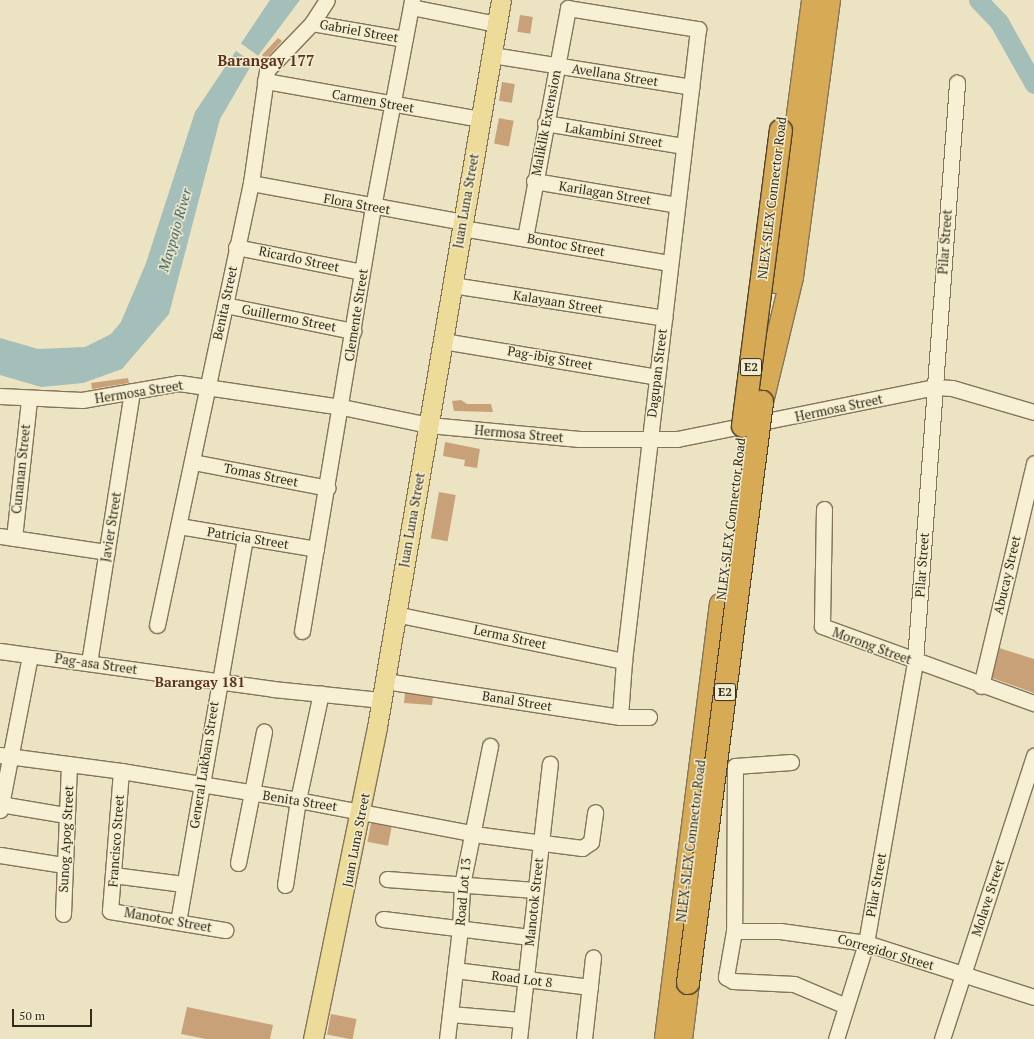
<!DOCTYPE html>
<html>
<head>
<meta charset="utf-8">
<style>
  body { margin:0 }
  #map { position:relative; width:1034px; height:1039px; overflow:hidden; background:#ebe3c1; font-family:"PT Serif",serif }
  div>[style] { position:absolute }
  .water>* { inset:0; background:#a4beb9 }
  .pier>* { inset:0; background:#ebe3c1; transform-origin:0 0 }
  .river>* { height:19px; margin:-9.5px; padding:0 9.5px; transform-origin:9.5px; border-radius:9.5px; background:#a4beb9 }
  .building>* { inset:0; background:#c8a179; transform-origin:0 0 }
  .roads { filter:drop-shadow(1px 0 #84745a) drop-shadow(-1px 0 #84745a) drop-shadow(0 1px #84745a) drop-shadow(0 -1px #84745a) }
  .minor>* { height:15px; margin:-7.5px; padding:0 7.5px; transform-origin:7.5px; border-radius:7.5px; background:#f7f0d4 }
  .major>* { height:19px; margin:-9.5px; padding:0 9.5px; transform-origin:9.5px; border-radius:9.5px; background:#eddb9a }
  .highway>* { height:22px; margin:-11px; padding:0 11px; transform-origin:11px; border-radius:11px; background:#d7ab55 }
  .bridges { filter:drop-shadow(1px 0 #52422e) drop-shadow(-1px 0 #52422e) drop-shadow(0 1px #52422e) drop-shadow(0 -1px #52422e) }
  .highway-bridge>* { height:22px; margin:-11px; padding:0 11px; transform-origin:11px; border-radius:11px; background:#d7ab55 }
  span { translate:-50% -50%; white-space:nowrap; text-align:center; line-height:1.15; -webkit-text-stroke:3px #f3edd0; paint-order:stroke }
  .shield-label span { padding:1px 3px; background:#f3edd0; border:1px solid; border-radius:3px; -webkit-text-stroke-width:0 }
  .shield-label { font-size:12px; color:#342b1d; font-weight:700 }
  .street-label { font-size:13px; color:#342b1d }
  .water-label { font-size:14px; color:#2d5253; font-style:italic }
  .neighbourhood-label { font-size:14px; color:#5f321f; font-weight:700 }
  .quarter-label { font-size:15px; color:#5f321f; font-weight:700 }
  .scale { position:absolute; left:12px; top:1009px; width:80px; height:18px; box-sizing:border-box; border:2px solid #342b1d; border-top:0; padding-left:5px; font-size:12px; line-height:14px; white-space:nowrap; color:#342b1d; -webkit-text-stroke:3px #f3edd0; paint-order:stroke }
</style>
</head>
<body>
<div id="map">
  <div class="water">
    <i style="clip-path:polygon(270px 0,300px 0,252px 64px,220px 119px,169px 314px,122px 369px,83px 383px,41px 387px,0 375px,0 338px,38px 349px,85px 347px,111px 334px,121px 322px,146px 263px,195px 112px)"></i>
  </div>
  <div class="pier">
    <i style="left:239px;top:42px;width:26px;height:9px;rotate:36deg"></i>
  </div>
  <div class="river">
    <i style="left:978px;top:0;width:30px;rotate:46deg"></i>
    <i style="left:999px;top:22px;width:71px;rotate:60.6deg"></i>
  </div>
  <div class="building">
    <i style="left:520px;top:15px;width:13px;height:17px;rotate:9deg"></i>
    <i style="clip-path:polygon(278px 38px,282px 41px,266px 59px,262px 55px)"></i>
    <i style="left:502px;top:82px;width:13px;height:19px;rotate:9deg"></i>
    <i style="left:499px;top:118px;width:15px;height:26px;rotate:11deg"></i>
    <i style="clip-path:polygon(128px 378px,129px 383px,92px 389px,91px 383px)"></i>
    <i style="clip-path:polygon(461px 400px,467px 404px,491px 404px,493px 412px,454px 411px,452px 401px)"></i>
    <i style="clip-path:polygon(445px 442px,480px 449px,477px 468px,464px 466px,465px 460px,443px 456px)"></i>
    <i style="left:439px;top:492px;width:17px;height:47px;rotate:10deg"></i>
    <i style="clip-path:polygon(999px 648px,1034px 659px,1034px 693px,992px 678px)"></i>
    <i style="clip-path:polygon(405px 693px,433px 697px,432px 705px,404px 703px)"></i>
    <i style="left:371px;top:823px;width:21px;height:19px;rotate:11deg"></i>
    <i style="clip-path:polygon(187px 1007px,273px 1025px,270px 1039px,206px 1039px,181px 1034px)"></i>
    <i style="left:331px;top:1014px;width:26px;height:21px;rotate:11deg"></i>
  </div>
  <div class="roads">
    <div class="minor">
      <i style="left:411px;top:7px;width:88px;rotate:11.2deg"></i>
      <i style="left:312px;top:23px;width:94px;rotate:9.8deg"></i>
      <i style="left:492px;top:55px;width:202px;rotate:9.1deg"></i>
      <i style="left:265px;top:81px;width:219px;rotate:10deg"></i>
      <i style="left:545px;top:123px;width:141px;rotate:9.4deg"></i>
      <i style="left:534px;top:181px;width:145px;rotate:9.5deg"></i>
      <i style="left:251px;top:183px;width:216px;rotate:10.4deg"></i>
      <i style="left:462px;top:228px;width:211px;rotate:9.6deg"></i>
      <i style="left:525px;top:238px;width:234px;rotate:-79.4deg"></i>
      <i style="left:568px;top:8px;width:132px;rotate:9.2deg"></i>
      <i style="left:698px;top:29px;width:636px;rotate:96.68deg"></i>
      <i style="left:624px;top:661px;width:56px;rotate:94.1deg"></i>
      <i style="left:236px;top:247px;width:128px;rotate:11.2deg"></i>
      <i style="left:452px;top:285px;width:215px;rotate:8.8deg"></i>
      <i style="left:225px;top:305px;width:131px;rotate:11.5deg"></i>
      <i style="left:443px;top:341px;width:217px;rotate:9.5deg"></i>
      <i style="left:0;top:396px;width:82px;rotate:2.8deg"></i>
      <i style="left:82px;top:400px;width:98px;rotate:-9.9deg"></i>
      <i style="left:179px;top:383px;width:165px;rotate:8.4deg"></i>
      <i style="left:342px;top:407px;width:89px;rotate:11.7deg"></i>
      <i style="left:429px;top:425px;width:151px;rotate:5.3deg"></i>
      <i style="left:579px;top:439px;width:98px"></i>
      <i style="left:677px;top:439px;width:262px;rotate:-11.4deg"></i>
      <i style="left:934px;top:387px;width:18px;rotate:3deg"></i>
      <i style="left:952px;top:388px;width:85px;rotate:16.3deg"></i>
      <i style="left:193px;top:462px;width:137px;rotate:10.9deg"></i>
      <i style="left:824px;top:509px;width:117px;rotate:91deg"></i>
      <i style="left:822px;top:626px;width:226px;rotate:20deg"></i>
      <i style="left:179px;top:526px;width:139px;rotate:9.5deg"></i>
      <i style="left:0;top:536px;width:108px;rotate:8.5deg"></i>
      <i style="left:14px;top:538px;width:139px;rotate:-83.8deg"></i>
      <i style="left:395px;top:614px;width:234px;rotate:11.6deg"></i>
      <i style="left:157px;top:625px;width:452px;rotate:-78deg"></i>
      <i style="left:251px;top:183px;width:114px;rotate:-81.9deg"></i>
      <i style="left:267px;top:70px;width:65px;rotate:-46.2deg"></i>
      <i style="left:312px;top:23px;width:27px;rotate:-57deg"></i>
      <i style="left:302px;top:631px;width:430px;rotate:-80.5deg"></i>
      <i style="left:373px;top:207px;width:211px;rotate:-79.3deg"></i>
      <i style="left:0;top:651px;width:276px;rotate:7.9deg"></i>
      <i style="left:273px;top:689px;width:110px;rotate:5.8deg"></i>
      <i style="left:89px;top:663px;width:275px;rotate:-81deg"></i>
      <i style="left:385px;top:681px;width:238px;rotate:8.7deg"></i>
      <i style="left:620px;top:717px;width:29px"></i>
      <i style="left:981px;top:686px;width:229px;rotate:-76.6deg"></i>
      <i style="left:0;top:755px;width:122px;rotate:7.5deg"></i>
      <i style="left:121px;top:771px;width:179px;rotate:9.3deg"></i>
      <i style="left:298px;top:800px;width:186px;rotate:10.8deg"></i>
      <i style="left:481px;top:835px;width:102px;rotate:7.3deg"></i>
      <i style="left:582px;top:848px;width:11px;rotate:-34deg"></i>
      <i style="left:591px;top:842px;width:30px;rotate:-82deg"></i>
      <i style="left:791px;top:762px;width:56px;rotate:175.9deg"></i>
      <i style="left:735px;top:766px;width:165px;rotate:90.3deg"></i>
      <i style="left:734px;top:931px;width:47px;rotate:99.9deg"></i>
      <i style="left:726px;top:977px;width:8px;rotate:30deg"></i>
      <i style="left:733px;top:981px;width:61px;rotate:2.8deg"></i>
      <i style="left:794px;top:984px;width:56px;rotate:22.9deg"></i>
      <i style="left:121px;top:771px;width:140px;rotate:94.5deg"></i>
      <i style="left:110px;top:911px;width:117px;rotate:9.4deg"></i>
      <i style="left:0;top:804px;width:67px;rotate:9.5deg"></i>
      <i style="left:0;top:810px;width:158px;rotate:-79deg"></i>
      <i style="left:0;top:855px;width:65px;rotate:8.9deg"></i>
      <i style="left:238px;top:863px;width:134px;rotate:-78.8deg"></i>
      <i style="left:113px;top:875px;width:71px;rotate:7.3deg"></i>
      <i style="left:387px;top:879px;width:148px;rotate:4.3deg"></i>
      <i style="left:285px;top:885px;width:86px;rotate:-81.3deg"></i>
      <i style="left:298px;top:800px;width:109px;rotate:-77.9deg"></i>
      <i style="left:63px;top:914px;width:150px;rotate:-87.7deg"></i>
      <i style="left:383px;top:919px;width:148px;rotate:7deg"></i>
      <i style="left:178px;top:922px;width:390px;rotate:-80.1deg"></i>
      <i style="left:734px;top:931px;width:46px"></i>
      <i style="left:780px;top:931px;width:87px;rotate:7.9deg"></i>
      <i style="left:866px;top:943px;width:176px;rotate:17.8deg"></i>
      <i style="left:455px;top:970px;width:136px;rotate:7.2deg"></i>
      <i style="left:450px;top:1014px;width:71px;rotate:4.8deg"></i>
      <i style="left:447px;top:1039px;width:112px;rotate:-83.3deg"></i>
      <i style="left:460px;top:928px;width:43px;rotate:-87.3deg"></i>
      <i style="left:462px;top:885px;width:142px;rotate:-78.6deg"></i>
      <i style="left:519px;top:1039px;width:277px;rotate:-83.6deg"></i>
      <i style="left:584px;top:1039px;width:82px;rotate:-83.7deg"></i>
      <i style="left:836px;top:1039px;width:101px;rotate:-72.6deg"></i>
      <i style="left:866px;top:943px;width:286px;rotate:-80.1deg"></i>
      <i style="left:915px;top:661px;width:580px;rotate:-85.84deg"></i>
      <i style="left:942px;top:1039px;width:298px;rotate:-72deg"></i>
    </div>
    <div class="major">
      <i style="left:313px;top:1039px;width:318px;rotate:-78.4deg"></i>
      <i style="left:377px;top:727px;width:737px;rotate:-80.32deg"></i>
    </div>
    <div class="highway">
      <i style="left:776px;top:282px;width:284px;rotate:-82.5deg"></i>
      <i style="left:762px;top:402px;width:129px;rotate:-76.5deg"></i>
      <i style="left:792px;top:277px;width:279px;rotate:-82.4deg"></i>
      <i style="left:666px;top:1039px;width:438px;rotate:-82.8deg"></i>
      <i style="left:681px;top:1039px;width:56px;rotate:-82.9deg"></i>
    </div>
  </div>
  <div class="bridges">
    <div class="highway-bridge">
      <i style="left:743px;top:426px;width:298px;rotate:-82.7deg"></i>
      <i style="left:688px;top:983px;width:586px;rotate:-82.74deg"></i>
    </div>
  </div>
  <div class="shield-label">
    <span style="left:751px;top:367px">E2</span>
    <span style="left:725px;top:692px">E2</span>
  </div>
  <div class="street-label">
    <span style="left:359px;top:31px;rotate:10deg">Gabriel Street</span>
    <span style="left:615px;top:75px;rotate:9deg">Avellana Street</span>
    <span style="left:373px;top:101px;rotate:10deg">Carmen Street</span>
    <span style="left:546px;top:123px;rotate:-79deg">Maliklik Extension</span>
    <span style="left:614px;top:135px;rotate:9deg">Lakambini Street</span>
    <span style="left:605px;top:193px;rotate:9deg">Karilagan Street</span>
    <span style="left:772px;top:198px;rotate:-83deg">NLEX-SLEX Connector Road</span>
    <span style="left:466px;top:201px;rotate:-80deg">Juan Luna Street</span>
    <span style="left:357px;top:204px;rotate:10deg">Flora Street</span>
    <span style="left:945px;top:242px;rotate:-86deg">Pilar Street</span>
    <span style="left:566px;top:245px;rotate:10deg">Bontoc Street</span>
    <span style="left:299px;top:259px;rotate:12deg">Ricardo Street</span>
    <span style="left:558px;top:302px;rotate:9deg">Kalayaan Street</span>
    <span style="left:225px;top:303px;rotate:-78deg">Benita Street</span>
    <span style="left:356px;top:315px;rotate:-81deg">Clemente Street</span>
    <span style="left:289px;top:318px;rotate:11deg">Guillermo Street</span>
    <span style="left:550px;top:358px;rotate:10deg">Pag-ibig Street</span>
    <span style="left:657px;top:373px;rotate:-83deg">Dagupan Street</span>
    <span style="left:139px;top:392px;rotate:-9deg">Hermosa Street</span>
    <span style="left:839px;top:408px;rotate:-12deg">Hermosa Street</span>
    <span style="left:519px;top:434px;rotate:5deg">Hermosa Street</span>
    <span style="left:21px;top:469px;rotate:-84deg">Cunanan Street</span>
    <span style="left:261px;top:475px;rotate:11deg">Tomas Street</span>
    <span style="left:731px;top:519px;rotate:-83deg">NLEX-SLEX Connector Road</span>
    <span style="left:412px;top:520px;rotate:-80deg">Juan Luna Street</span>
    <span style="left:111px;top:527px;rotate:-81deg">Javier Street</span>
    <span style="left:248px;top:538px;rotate:9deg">Patricia Street</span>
    <span style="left:922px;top:565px;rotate:-86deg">Pilar Street</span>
    <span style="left:1007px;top:575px;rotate:-77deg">Abucay Street</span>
    <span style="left:510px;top:637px;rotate:12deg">Lerma Street</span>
    <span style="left:872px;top:646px;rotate:20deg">Morong Street</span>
    <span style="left:96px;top:664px;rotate:8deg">Pag-asa Street</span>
    <span style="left:517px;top:701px;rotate:9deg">Banal Street</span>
    <span style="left:204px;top:765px;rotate:-81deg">General Lukban Street</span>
    <span style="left:300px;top:801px;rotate:9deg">Benita Street</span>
    <span style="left:66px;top:839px;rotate:-87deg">Sunog Apog Street</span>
    <span style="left:356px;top:840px;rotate:-79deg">Juan Luna Street</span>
    <span style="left:116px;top:841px;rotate:-86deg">Francisco Street</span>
    <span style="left:691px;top:841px;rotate:-83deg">NLEX-SLEX Connector Road</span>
    <span style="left:876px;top:885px;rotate:-80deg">Pilar Street</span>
    <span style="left:463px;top:892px;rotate:-85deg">Road Lot 13</span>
    <span style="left:988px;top:898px;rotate:-72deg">Molave Street</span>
    <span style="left:534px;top:902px;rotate:-84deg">Manotok Street</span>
    <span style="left:168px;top:920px;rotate:10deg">Manotoc Street</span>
    <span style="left:886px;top:952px;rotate:16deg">Corregidor Street</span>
    <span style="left:522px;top:979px;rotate:7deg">Road Lot 8</span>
  </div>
  <div class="water-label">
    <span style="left:175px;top:230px;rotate:-74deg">Maypajo River</span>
  </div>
  <div class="neighbourhood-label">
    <span style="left:200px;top:682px">Barangay 181</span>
  </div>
  <div class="quarter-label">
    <span style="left:266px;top:61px">Barangay 177</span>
  </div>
  <div class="scale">50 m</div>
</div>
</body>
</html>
